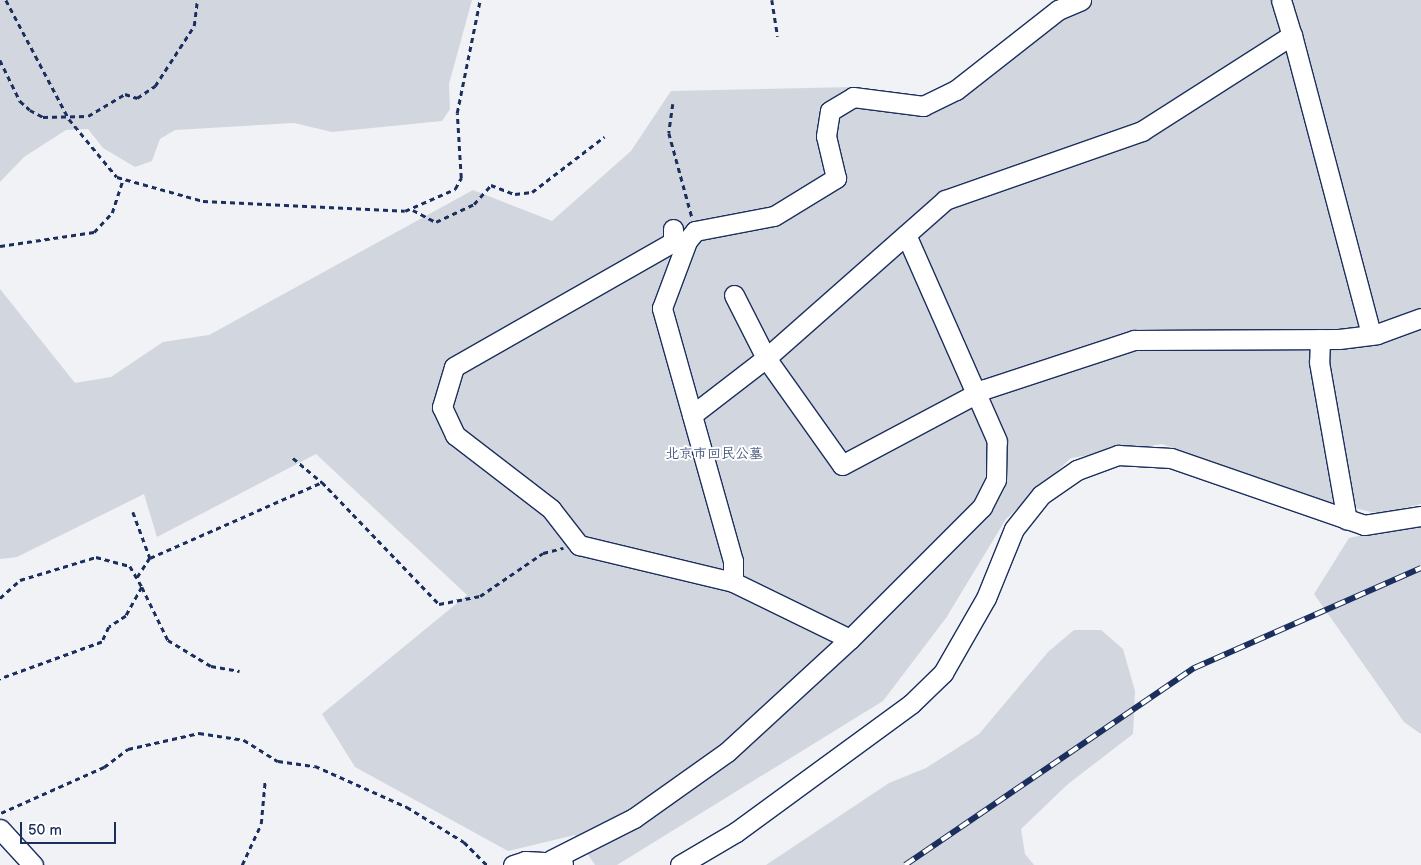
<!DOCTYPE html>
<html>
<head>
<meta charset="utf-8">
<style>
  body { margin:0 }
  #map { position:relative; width:1421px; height:865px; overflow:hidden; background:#f1f2f5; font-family:"Balsamiq Sans","LXGW WenKai TC",sans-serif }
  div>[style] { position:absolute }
  .green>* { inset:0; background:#d2d6df }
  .path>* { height:2.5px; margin-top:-1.25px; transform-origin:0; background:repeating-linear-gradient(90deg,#1b2f5e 0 5px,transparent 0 9px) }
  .roads { filter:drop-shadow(1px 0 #1b2f5e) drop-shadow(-1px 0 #1b2f5e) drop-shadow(0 1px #1b2f5e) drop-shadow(0 -1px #1b2f5e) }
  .minor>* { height:19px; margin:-9.5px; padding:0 9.5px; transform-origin:9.5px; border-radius:9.5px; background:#fff }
  .rail>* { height:5.5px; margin-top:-2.75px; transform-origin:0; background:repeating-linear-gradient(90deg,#fff 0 11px,#1b2f5e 0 22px); box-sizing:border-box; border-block:1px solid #1b2f5e }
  span { translate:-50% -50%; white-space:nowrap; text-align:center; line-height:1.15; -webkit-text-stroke:4px #fff; paint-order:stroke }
  .park-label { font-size:14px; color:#49597e }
  .scale { position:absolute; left:20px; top:822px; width:96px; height:22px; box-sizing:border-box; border:2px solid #1b2f5e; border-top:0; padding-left:6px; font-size:15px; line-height:18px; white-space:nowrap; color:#1b2f5e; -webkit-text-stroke:4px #fff; paint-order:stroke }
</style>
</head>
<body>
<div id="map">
  <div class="green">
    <i style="clip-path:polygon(0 0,472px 0,449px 84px,450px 109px,442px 121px,332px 132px,294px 123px,175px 130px,160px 139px,152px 161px,135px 167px,103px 148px,88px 129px,66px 130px,24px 157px,0 182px)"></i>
    <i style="clip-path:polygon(1080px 0,1421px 0,1421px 504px,1380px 514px,1321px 500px,1162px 444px,1071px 458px,1006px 519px,946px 618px,883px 701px,617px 865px,595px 865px,575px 835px,508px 851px,355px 767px,322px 714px,467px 595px,316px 454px,157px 537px,144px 494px,17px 557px,0 559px,0 289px,75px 383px,111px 377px,163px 342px,209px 335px,473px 190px,552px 221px,631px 151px,671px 91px,854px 87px,923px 99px)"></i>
    <i style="clip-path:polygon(1421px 522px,1421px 734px,1404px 722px,1314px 594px,1349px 538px)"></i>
    <i style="clip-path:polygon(1074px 630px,1101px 630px,1123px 649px,1135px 691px,1133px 734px,1068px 784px,1021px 829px,1025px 854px,1034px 865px,766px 865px,889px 783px,926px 768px,979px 734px,1048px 652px)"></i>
  </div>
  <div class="path">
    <i style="left:6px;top:0;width:135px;rotate:62.1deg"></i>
    <i style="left:69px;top:119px;width:75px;rotate:50.4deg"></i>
    <i style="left:117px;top:177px;width:89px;rotate:15.6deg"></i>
    <i style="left:203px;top:201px;width:202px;rotate:2.8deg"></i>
    <i style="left:405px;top:211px;width:55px;rotate:-23.7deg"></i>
    <i style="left:455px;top:189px;width:13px;rotate:-61deg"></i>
    <i style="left:461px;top:178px;width:65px;rotate:-93.5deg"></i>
    <i style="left:457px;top:113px;width:115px;rotate:-78.5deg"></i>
    <i style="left:772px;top:0;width:37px;rotate:81deg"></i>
    <i style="left:0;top:60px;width:46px;rotate:64deg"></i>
    <i style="left:20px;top:101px;width:13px;rotate:42deg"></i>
    <i style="left:30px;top:110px;width:15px;rotate:28deg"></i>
    <i style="left:43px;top:117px;width:45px;rotate:-1.3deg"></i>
    <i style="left:88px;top:116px;width:43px;rotate:-30.7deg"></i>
    <i style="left:125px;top:94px;width:13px;rotate:18deg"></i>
    <i style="left:137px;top:98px;width:22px;rotate:-34deg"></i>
    <i style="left:155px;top:86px;width:72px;rotate:-57deg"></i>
    <i style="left:194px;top:26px;width:26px;rotate:-83deg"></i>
    <i style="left:673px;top:104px;width:29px;rotate:98deg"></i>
    <i style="left:669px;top:133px;width:87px;rotate:74.7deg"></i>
    <i style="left:413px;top:210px;width:26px;rotate:28deg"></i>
    <i style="left:436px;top:222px;width:42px;rotate:-25.3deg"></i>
    <i style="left:474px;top:204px;width:25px;rotate:-48deg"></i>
    <i style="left:491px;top:185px;width:26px;rotate:21deg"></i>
    <i style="left:515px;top:194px;width:17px;rotate:-7deg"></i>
    <i style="left:532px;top:192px;width:91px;rotate:-37.4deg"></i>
    <i style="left:0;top:246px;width:95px;rotate:-8.5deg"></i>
    <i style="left:94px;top:232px;width:26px;rotate:-47deg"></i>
    <i style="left:112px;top:213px;width:36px;rotate:-72deg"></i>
    <i style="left:293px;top:458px;width:38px;rotate:40deg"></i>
    <i style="left:322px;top:482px;width:169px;rotate:46.2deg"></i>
    <i style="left:439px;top:604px;width:42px;rotate:-11deg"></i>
    <i style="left:480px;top:596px;width:76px;rotate:-34.3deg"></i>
    <i style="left:543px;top:553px;width:21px;rotate:-14deg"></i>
    <i style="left:133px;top:512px;width:49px;rotate:69.7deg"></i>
    <i style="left:150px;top:558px;width:24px;rotate:123deg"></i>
    <i style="left:150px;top:558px;width:188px;rotate:-23.8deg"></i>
    <i style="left:142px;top:587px;width:59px;rotate:63.9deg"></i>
    <i style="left:168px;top:640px;width:50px;rotate:31.2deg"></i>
    <i style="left:211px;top:666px;width:29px;rotate:10deg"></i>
    <i style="left:0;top:598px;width:27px;rotate:-42deg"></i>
    <i style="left:20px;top:580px;width:79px;rotate:-16.8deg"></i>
    <i style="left:96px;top:557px;width:35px;rotate:15deg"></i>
    <i style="left:130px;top:566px;width:24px;rotate:60deg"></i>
    <i style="left:142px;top:587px;width:33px;rotate:119deg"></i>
    <i style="left:126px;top:616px;width:20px;rotate:147deg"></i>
    <i style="left:109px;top:627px;width:17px;rotate:115deg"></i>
    <i style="left:102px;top:642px;width:109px;rotate:160.1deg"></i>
    <i style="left:1px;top:813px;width:113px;rotate:-24.1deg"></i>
    <i style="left:104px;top:767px;width:30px;rotate:-37deg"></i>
    <i style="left:128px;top:749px;width:73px;rotate:-12.7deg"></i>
    <i style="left:199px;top:733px;width:46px;rotate:8.8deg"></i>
    <i style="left:244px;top:740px;width:40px;rotate:32deg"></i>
    <i style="left:278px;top:761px;width:37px;rotate:8deg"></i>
    <i style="left:315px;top:766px;width:101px;rotate:24deg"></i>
    <i style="left:407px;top:807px;width:67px;rotate:31.6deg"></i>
    <i style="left:464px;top:842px;width:33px;rotate:45deg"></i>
    <i style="left:242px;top:865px;width:45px;rotate:-65.1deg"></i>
    <i style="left:261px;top:824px;width:44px;rotate:-84.8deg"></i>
  </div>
  <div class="roads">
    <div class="minor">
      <i style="left:1281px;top:0;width:37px;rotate:73deg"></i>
      <i style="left:673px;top:229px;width:13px;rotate:90deg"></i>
      <i style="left:673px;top:242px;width:252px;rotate:150.3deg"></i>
      <i style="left:454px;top:367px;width:42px;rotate:106.7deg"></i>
      <i style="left:442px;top:407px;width:31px;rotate:65deg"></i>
      <i style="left:455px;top:435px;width:121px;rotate:37.6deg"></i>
      <i style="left:551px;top:509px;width:46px;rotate:52.1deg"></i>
      <i style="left:579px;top:545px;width:158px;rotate:13.5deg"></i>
      <i style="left:733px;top:582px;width:21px;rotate:-90deg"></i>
      <i style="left:733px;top:561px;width:263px;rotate:-105.7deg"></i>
      <i style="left:662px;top:308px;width:72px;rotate:-69.5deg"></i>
      <i style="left:687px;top:241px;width:13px;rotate:-51deg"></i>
      <i style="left:695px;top:231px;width:80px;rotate:-10.8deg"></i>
      <i style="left:774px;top:216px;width:73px;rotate:-31.5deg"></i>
      <i style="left:836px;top:178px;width:43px;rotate:-103.4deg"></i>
      <i style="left:826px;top:136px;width:25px;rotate:-81deg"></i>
      <i style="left:830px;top:111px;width:27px;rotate:-31deg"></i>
      <i style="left:853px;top:97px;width:71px;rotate:7.3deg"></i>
      <i style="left:923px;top:106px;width:37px;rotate:-26deg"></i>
      <i style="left:956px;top:90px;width:130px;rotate:-38.1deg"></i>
      <i style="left:1058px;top:10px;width:25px;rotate:-23deg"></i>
      <i style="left:734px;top:295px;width:71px;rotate:63.1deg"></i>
      <i style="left:766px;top:358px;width:131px;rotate:54.6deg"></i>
      <i style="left:842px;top:465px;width:162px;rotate:-28deg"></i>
      <i style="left:985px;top:389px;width:157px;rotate:-18.2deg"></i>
      <i style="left:1134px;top:340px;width:205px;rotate:-0.3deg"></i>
      <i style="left:1339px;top:339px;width:38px;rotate:-7deg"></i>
      <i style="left:1377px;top:334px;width:47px;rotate:-20deg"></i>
      <i style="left:1320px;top:339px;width:23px;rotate:92deg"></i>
      <i style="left:1319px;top:362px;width:160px;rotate:80deg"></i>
      <i style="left:692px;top:415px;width:93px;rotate:-37.6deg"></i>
      <i style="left:766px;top:358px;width:239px;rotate:-41.4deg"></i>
      <i style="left:945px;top:200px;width:209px;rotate:-19.3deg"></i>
      <i style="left:1142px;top:131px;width:178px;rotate:-32.6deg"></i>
      <i style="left:1292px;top:35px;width:310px;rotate:75.2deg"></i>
      <i style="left:733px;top:582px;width:130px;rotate:26deg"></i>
      <i style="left:850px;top:639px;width:187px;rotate:-45deg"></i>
      <i style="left:982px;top:507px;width:30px;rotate:-63deg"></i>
      <i style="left:996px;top:480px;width:39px;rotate:-89deg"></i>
      <i style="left:997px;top:441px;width:225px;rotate:-113.8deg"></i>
      <i style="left:0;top:829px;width:49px;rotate:47.5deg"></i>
      <i style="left:551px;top:860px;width:93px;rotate:-26.8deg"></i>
      <i style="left:634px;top:818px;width:114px;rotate:-35.4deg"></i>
      <i style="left:727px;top:752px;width:167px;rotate:-42.6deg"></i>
      <i style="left:513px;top:865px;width:13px;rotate:-18deg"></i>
      <i style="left:525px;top:861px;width:38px;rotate:3deg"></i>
      <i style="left:680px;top:865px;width:65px;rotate:-30.5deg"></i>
      <i style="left:736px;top:832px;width:217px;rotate:-36.2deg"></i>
      <i style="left:911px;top:704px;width:45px;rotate:-44.1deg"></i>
      <i style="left:943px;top:673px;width:86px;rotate:-60.2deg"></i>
      <i style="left:986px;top:598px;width:74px;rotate:-67.9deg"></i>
      <i style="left:1014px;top:529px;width:43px;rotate:-51.5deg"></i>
      <i style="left:1041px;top:495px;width:44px;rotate:-34.8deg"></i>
      <i style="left:1077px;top:470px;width:44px;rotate:-20.1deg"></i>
      <i style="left:1118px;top:455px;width:53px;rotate:3.2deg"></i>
      <i style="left:1171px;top:458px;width:204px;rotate:19.1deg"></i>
      <i style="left:1364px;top:525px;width:58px;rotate:-9deg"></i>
    </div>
  </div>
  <div class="rail">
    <i style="left:905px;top:865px;width:350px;rotate:-34.3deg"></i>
    <i style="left:1194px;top:668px;width:248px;rotate:-23.8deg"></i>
  </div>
  <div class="park-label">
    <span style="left:714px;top:454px">北京市回民公墓</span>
  </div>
  <div class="scale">50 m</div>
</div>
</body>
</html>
